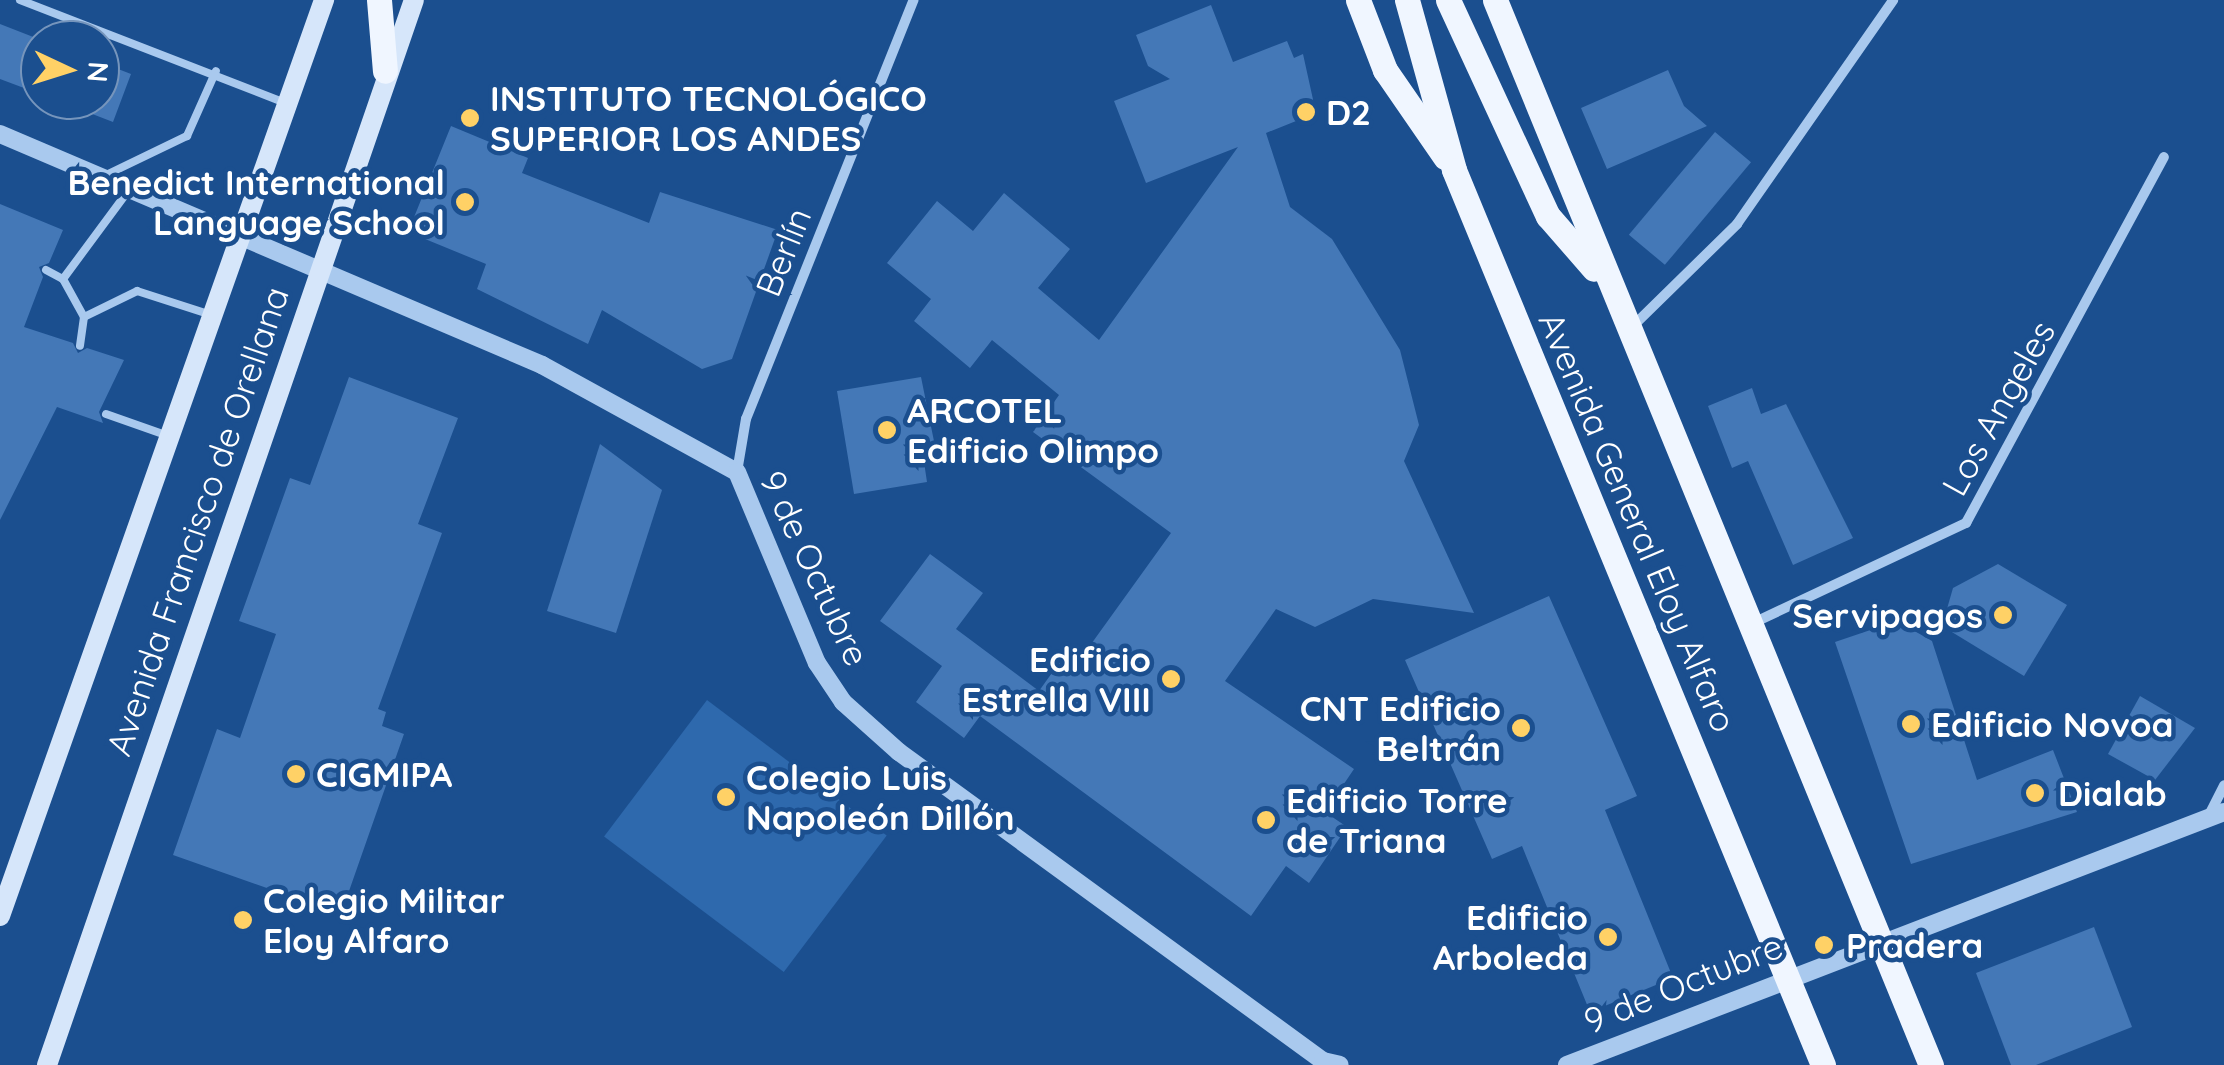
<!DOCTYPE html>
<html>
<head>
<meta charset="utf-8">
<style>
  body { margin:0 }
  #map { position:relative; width:2224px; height:1065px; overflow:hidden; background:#1b4f8f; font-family:Quicksand,sans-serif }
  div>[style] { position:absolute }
  .green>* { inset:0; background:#2e69ad; transform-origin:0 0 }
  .building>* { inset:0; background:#4478b7; transform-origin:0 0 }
  .service>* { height:8px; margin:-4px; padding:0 4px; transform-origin:4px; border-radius:4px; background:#a9c9ee }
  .minor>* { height:10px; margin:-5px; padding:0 5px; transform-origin:5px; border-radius:5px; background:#a9c9ee }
  .tertiary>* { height:18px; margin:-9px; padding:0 9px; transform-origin:9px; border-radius:9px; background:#a9c9ee }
  .secondary>* { height:20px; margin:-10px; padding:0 10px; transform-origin:10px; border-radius:10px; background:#d6e6fa }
  .primary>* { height:25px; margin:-12.5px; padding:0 12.5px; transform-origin:12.5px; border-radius:12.5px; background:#f0f6ff }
  .dots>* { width:28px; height:28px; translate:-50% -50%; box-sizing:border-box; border:5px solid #1b4f8f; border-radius:50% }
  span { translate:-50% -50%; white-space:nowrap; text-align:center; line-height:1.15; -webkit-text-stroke:9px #1b4f8f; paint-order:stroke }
  .poi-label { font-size:35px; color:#fff; font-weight:700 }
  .left { translate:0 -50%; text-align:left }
  .right { translate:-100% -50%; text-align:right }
  .street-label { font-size:35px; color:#fff }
  .north { position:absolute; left:20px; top:20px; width:100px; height:100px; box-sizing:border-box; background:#1b4f8f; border:2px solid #7695bc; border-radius:50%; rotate:94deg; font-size:28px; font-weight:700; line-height:40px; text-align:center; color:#fff }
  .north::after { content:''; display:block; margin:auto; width:35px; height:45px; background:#ffd166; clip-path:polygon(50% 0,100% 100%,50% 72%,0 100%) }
</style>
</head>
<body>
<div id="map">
  <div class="green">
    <i style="left:707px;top:700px;width:225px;height:171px;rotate:37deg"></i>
  </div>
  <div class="building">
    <i style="clip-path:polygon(1211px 5px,1233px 62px,1287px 41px,1294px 58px,1303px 54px,1316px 113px,1266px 133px,1290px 207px,1332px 239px,1400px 350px,1419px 425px,1404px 461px,1474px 613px,1373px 599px,1315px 627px,1276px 609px,1225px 681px,1354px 769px,1325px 812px,1347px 827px,1309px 883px,1286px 866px,1251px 916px,980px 716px,964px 738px,916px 702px,942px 666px,880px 621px,930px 554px,983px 593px,956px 629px,1039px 691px,1059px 663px,1071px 672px,1171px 533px,1033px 432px,1059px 395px,992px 340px,970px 368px,914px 321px,931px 299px,887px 263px,937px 201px,973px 231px,1004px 193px,1070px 249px,1038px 288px,1099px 340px,1238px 147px,1146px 183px,1114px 101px,1170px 79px,1148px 66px,1136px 35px)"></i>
    <i style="clip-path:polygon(0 24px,41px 40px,40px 94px,0 79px)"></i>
    <i style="clip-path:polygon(100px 62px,131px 74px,113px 122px,56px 100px,100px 100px)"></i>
    <i style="clip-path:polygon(1668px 70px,1684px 106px,1707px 126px,1607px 169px,1581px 108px)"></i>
    <i style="clip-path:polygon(451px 126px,528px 158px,522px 173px,649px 223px,660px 192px,778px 230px,732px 359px,702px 369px,602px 310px,588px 344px,477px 289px,486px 264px,408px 232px)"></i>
    <i style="left:1715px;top:132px;width:47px;height:134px;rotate:40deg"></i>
    <i style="clip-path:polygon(0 204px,63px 230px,49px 263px,39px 267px,43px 277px,24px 327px,73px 343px,78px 353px,87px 348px,124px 360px,99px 412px,103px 423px,57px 407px,0 520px)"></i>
    <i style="clip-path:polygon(349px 377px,458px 418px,418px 524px,442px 533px,378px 709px,386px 712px,382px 726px,404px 734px,341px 914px,173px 855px,217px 729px,240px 738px,276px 634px,239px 621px,290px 478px,310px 485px)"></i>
    <i style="clip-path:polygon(921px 377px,936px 451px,924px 462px,927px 482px,854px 494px,837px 391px)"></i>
    <i style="clip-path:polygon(1752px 388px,1761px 414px,1786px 404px,1853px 538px,1793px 565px,1748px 461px,1732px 468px,1708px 406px)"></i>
    <i style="clip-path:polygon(600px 444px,662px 490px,616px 633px,547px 611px)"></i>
    <i style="clip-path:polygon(1998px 564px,2067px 605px,2024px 676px,1942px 626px,1953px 588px)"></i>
    <i style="clip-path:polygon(1549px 596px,1637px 796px,1605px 810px,1673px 978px,1590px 1012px,1522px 846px,1492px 859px,1405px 660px)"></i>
    <i style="clip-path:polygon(1897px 621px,1932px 641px,1977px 780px,2053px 750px,2077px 812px,1911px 864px,1835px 642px)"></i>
    <i style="clip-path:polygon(2140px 696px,2195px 728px,2155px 780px,2108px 754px)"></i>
    <i style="clip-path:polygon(2094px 927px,2132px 1027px,2036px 1065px,2011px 1065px,1976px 973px)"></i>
  </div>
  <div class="service">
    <i style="left:20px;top:0;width:284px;rotate:21.2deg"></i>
    <i style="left:106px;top:175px;width:90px;rotate:-25.7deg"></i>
    <i style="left:187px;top:136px;width:71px;rotate:-66deg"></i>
    <i style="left:46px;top:270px;width:19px;rotate:28deg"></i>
    <i style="left:63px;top:279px;width:43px;rotate:61.1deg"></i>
    <i style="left:84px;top:317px;width:29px;rotate:98deg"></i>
    <i style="left:63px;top:279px;width:109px;rotate:-53.5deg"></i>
    <i style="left:84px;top:317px;width:59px;rotate:-26.1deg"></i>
    <i style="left:137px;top:291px;width:75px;rotate:17.9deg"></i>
    <i style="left:106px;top:414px;width:64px;rotate:19.3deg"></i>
  </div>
  <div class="minor">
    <i style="left:1633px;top:326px;width:146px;rotate:-44.4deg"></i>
    <i style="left:1737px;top:224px;width:273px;rotate:-55.1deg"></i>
    <i style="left:737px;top:472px;width:54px;rotate:-80.4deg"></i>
    <i style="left:746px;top:419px;width:451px;rotate:-68.2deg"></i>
    <i style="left:1751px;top:624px;width:238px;rotate:-25.2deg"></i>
    <i style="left:1966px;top:523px;width:416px;rotate:-61.6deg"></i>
    <i style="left:2207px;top:819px;width:38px;rotate:-63deg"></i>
  </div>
  <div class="tertiary">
    <i style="left:0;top:134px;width:589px;rotate:23.08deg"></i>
    <i style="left:542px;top:365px;width:222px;rotate:28.8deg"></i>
    <i style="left:737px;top:472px;width:207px;rotate:67.3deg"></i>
    <i style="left:817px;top:663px;width:47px;rotate:56.3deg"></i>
    <i style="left:843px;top:702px;width:75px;rotate:41.8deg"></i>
    <i style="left:899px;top:752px;width:525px;rotate:36.08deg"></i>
    <i style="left:1323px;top:1061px;width:17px;rotate:13deg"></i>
    <i style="left:1567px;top:1065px;width:704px;rotate:-21.06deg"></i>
  </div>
  <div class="secondary">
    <i style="left:0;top:916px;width:972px;rotate:-70.52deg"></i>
    <i style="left:47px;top:1065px;width:1126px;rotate:-70.99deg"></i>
  </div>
  <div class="primary">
    <i style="left:379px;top:0;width:71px;rotate:85.2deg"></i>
    <i style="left:1358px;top:0;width:75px;rotate:68.9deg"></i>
    <i style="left:1385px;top:70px;width:106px;rotate:55.4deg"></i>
    <i style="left:1407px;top:0;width:176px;rotate:74.5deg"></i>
    <i style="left:1454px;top:170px;width:968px;rotate:67.59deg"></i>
    <i style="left:1448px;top:0;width:238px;rotate:65.2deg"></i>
    <i style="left:1548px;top:216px;width:70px;rotate:49deg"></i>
    <i style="left:1495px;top:0;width:1151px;rotate:67.74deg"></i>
  </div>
  <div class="dots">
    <i style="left:1306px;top:112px;background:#ffd166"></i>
    <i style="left:470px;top:118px;background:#ffd166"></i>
    <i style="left:465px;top:202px;background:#ffd166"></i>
    <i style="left:887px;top:430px;background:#ffd166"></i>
    <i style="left:2003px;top:615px;background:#ffd166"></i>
    <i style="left:1171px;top:679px;background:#ffd166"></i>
    <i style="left:1911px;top:724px;background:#ffd166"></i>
    <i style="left:1521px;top:728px;background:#ffd166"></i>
    <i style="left:296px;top:774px;background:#ffd166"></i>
    <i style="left:2035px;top:793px;background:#ffd166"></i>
    <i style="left:726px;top:797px;background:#ffd166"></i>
    <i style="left:1266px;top:820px;background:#ffd166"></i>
    <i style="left:243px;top:920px;background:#ffd166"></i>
    <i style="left:1608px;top:937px;background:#ffd166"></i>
    <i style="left:1824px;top:945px;background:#ffd166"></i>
  </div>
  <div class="poi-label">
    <span class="left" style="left:490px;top:118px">INSTITUTO TECNOLÓGICO<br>SUPERIOR LOS ANDES</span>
    <span class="left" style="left:1326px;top:112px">D2</span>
    <span class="right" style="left:445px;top:202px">Benedict International<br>Language School</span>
    <span class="left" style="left:907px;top:430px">ARCOTEL<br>Edificio Olimpo</span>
    <span class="right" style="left:1983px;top:615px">Servipagos</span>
    <span class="right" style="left:1151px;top:679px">Edificio<br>Estrella VIII</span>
    <span class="right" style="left:1501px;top:728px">CNT Edificio<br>Beltrán</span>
    <span class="left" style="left:1931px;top:724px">Edificio Novoa</span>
    <span class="left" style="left:316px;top:774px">CIGMIPA</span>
    <span class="left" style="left:746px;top:797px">Colegio Luis<br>Napoleón Dillón</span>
    <span class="left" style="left:2058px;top:793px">Dialab</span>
    <span class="left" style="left:1286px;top:820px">Edificio Torre<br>de Triana</span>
    <span class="left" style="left:263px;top:920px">Colegio Militar<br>Eloy Alfaro</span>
    <span class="right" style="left:1588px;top:937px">Edificio<br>Arboleda</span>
    <span class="left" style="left:1846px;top:945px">Pradera</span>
  </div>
  <div class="street-label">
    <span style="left:783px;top:252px;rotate:-68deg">Berlín</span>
    <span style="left:1998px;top:408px;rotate:-61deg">Los Angeles</span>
    <span style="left:197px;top:521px;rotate:-71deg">Avenida Francisco de Orellana</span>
    <span style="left:1638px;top:522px;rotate:67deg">Avenida General Eloy Alfaro</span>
    <span style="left:815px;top:568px;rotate:65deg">9 de Octubre</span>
    <span style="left:1683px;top:983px;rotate:-22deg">9 de Octubre</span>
  </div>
  <div class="north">N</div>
</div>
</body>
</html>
